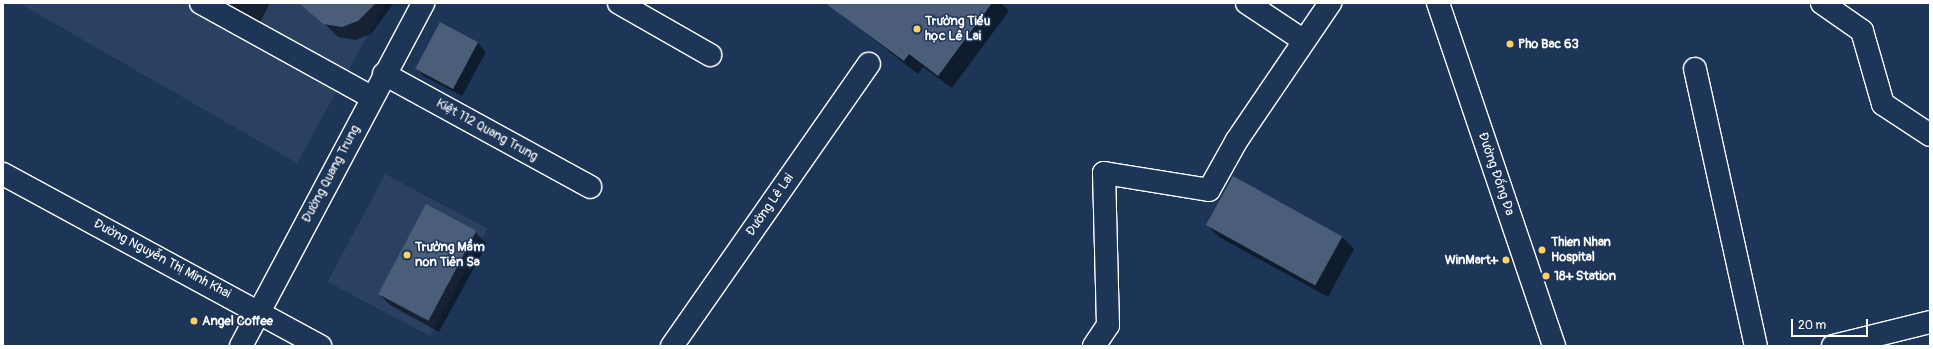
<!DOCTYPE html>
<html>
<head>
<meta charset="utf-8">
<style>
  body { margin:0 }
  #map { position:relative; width:1933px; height:349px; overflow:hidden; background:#1d3557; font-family:Pangolin,sans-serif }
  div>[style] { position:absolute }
  .built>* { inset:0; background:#2a4161; transform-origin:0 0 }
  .shadow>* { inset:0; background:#0007 }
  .building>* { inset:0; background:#4a5d79; transform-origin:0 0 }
  .roads { filter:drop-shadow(1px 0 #fff) drop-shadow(-1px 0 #fff) drop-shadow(0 1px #fff) drop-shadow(0 -1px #fff) }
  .minor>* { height:22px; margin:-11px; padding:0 11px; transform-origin:11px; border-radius:11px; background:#1d3557 }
  .major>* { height:22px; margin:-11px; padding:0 11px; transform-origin:11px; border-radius:11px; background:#1d3557 }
  .dots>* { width:11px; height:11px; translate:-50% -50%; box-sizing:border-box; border:2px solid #1d3557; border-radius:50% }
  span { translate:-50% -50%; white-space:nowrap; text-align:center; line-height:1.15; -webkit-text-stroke:3px #1d3557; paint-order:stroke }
  .poi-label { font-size:13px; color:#fff; font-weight:700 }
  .left { translate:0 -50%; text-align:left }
  .right { translate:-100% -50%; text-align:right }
  .street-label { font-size:13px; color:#fff }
  .frame { position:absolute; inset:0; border:4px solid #fff; pointer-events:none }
  .scale { position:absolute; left:1791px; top:319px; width:77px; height:18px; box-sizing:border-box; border:2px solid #fff; border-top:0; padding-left:5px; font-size:12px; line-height:14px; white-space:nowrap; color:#fff; -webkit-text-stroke:3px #1d3557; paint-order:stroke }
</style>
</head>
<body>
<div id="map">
  <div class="built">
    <i style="clip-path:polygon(19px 3px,386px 3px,297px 163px)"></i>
    <i style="left:385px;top:174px;width:116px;height:122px;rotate:28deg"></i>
  </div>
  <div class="shadow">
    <i style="clip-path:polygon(212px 3px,270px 3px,258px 26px)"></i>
    <i style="clip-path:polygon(304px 3px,394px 3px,371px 34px,356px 40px,338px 37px)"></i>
    <i style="clip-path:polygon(1001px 3px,1009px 11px,952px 88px,923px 67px,918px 74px,828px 4px)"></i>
    <i style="clip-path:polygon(477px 42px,486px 52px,462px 96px,425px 77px,416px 68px)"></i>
    <i style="clip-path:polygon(1207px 225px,1342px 237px,1354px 249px,1328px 297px,1219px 237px)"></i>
    <i style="clip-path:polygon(475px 232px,487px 244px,439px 332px,390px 305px,378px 293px)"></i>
  </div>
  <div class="building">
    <i style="clip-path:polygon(299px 3px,376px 3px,358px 21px,342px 27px,323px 24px)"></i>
    <i style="clip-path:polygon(825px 3px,992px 3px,938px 76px,909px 54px,904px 61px)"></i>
    <i style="left:440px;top:22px;width:43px;height:53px;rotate:28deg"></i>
    <i style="left:1233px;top:176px;width:125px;height:56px;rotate:29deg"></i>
    <i style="left:426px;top:204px;width:57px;height:102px;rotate:28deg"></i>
  </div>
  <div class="roads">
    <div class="minor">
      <i style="left:201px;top:3px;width:194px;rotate:28.9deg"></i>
      <i style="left:619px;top:3px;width:105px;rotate:29.7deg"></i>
      <i style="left:1247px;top:3px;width:67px;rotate:33.5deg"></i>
      <i style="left:1822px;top:3px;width:49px;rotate:35deg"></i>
      <i style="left:1862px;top:31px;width:76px;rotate:74deg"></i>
      <i style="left:1883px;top:104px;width:56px;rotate:33.4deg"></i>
      <i style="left:1695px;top:69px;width:284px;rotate:77.6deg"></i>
      <i style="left:384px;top:74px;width:235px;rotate:28.7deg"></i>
      <i style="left:3px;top:174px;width:361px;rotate:28.5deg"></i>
      <i style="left:672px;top:346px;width:344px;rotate:-55.1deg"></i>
      <i style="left:1094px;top:346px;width:25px;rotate:-56deg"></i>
      <i style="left:1108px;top:325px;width:152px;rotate:-91.5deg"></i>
      <i style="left:1104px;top:173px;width:106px;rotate:9.2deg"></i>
      <i style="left:1209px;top:190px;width:57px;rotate:-60.8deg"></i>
      <i style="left:1237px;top:140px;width:166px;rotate:-55.8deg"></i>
      <i style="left:1833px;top:346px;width:100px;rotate:-13.9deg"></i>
    </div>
    <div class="major">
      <i style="left:1438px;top:3px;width:362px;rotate:71.3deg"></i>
      <i style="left:241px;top:346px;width:388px;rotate:-62deg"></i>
    </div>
  </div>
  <div class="dots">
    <i style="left:917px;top:29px;background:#ffd166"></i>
    <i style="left:1510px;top:44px;background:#ffd166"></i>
    <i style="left:1542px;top:250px;background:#ffd166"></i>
    <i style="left:407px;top:255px;background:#ffd166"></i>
    <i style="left:1506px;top:260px;background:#ffd166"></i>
    <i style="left:1546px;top:276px;background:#ffd166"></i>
    <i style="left:194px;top:321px;background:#ffd166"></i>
  </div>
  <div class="poi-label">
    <span class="left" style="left:925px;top:29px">Trường Tiểu<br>học Lê Lai</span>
    <span class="left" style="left:1518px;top:44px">Pho Bac 63</span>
    <span class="left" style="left:1551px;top:250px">Thien Nhan<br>Hospital</span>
    <span class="left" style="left:415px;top:255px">Trường Mầm<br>non Tiên Sa</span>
    <span class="right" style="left:1498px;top:260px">WinMart+</span>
    <span class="left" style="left:1554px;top:276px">18+ Station</span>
    <span class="left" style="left:202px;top:321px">Angel Coffee</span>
  </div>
  <div class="street-label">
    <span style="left:487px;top:130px;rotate:29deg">Kiệt 112 Quang Trung</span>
    <span style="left:331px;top:174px;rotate:-62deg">Đường Quang Trung</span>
    <span style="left:1496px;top:174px;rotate:71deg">Đường Đống Đa</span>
    <span style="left:770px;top:205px;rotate:-55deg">Đường Lê Lai</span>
    <span style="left:162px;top:259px;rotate:28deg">Đường Nguyễn Thị Minh Khai</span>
  </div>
  <div class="frame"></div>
  <div class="scale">20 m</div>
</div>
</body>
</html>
